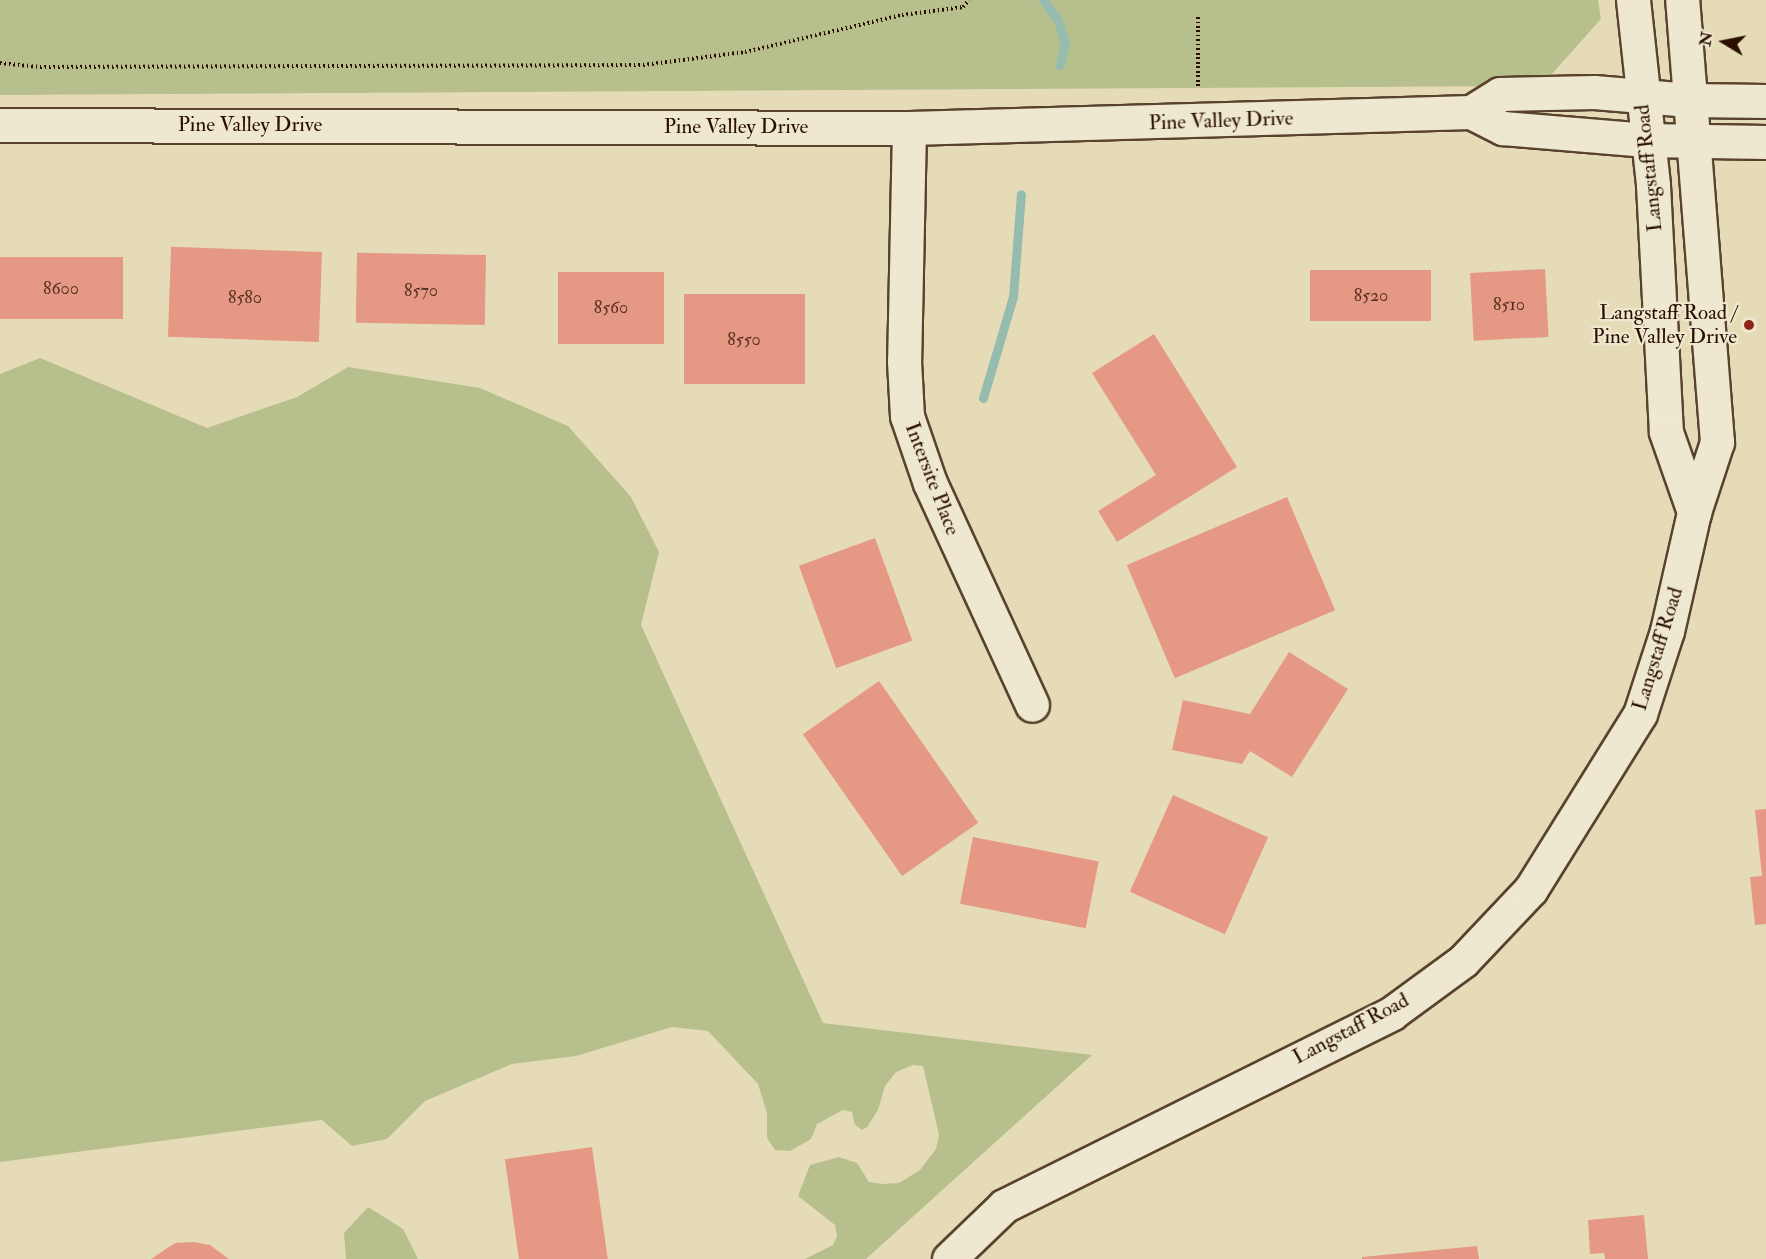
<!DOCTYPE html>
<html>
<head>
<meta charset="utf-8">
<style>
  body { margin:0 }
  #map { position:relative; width:1766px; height:1259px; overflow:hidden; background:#e5dcb7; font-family:"IM FELL Double Pica",serif }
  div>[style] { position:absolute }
  .green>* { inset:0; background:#b7c08d }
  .stream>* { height:9px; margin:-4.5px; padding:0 4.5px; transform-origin:4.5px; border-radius:4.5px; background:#96bcaf }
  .building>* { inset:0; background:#e59884; transform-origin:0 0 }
  .path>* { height:4px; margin-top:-2px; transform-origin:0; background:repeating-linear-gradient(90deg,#2a0e00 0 1.5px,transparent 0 4.5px) }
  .roads { filter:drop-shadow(2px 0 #59422e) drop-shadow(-2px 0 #59422e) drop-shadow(0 2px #59422e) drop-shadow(0 -2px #59422e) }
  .minor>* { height:33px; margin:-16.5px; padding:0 16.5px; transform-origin:16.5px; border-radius:16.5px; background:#eee8d0 }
  .secondary>* { height:33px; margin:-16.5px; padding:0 16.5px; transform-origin:16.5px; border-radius:16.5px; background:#eee8d0 }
  .dots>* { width:16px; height:16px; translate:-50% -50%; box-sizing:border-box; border:3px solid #eee8d0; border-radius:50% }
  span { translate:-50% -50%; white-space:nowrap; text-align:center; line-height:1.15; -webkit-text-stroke:4.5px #eee8d0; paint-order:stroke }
  .number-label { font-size:18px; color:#593021 }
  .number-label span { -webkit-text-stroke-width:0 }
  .street-label { font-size:21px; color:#2a0e00 }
  .poi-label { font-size:21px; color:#2a0e00 }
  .right { translate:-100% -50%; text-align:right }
  .north { position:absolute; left:1694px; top:12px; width:60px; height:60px; -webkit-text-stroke:4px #eee8d0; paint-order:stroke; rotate:280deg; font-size:16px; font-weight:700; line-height:24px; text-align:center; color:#2a0e00 }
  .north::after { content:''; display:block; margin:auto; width:21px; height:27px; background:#2a0e00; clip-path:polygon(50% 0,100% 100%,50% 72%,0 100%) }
</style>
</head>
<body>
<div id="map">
  <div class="green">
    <i style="clip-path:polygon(0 0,1598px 0,1601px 19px,1541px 86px,0 95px)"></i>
    <i style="clip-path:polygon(40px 358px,207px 428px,297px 397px,348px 367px,480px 388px,568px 426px,631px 497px,659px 552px,641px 625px,823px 1023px,1092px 1055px,866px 1259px,805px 1259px,833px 1245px,837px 1236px,835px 1225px,798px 1196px,810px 1165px,839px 1157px,857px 1163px,869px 1182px,882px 1184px,899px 1183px,920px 1170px,936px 1149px,939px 1135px,923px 1066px,913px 1065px,896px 1072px,885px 1086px,878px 1110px,867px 1127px,862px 1130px,855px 1125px,852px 1112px,843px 1110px,817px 1124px,811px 1139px,790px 1151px,775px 1150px,767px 1138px,767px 1113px,758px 1084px,708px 1031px,672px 1027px,576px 1056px,512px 1064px,425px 1101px,387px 1139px,352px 1146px,322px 1120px,0 1162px,0 374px)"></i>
    <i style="clip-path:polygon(368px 1207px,403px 1229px,418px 1259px,346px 1259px,344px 1233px)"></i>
  </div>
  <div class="stream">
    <i style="left:1043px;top:0;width:25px;rotate:53deg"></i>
    <i style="left:1058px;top:20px;width:24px;rotate:73deg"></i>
    <i style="left:1065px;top:43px;width:23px;rotate:103deg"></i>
    <i style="left:983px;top:398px;width:105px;rotate:-73.5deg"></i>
    <i style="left:1013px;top:297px;width:103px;rotate:-85.6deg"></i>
  </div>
  <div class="building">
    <i style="left:322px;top:252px;width:90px;height:151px;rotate:92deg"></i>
    <i style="left:486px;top:255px;width:70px;height:129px;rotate:91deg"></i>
    <i style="left:123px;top:257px;width:62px;height:123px;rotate:90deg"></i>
    <i style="left:1545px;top:269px;width:68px;height:75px;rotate:87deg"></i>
    <i style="left:1310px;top:270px;width:121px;height:51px"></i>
    <i style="left:558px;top:272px;width:106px;height:72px"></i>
    <i style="left:684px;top:294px;width:121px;height:90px"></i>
    <i style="clip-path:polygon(1154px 334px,1237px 467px,1117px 542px,1098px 511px,1156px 475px,1092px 373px)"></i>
    <i style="left:1287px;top:497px;width:123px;height:174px;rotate:67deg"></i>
    <i style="left:875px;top:538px;width:109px;height:81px;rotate:70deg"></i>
    <i style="clip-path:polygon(1289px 652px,1348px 689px,1292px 777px,1250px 751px,1242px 764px,1172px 750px,1183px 700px,1250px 714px)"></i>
    <i style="left:879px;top:681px;width:173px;height:93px;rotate:55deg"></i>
    <i style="left:1173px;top:795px;width:104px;height:106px;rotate:24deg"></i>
    <i style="clip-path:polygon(1766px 809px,1766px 924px,1755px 925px,1750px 877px,1762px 876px,1755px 810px)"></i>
    <i style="left:973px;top:837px;width:128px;height:68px;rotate:11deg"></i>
    <i style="left:592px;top:1147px;width:113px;height:88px;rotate:82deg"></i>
    <i style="clip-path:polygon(1644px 1215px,1648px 1259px,1605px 1259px,1604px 1253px,1590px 1254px,1588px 1220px)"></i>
    <i style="clip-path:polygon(193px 1242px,210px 1245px,229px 1259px,151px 1259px,175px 1243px)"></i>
    <i style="clip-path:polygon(1477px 1246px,1479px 1259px,1362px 1259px,1362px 1257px)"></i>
  </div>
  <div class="path">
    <i style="left:1198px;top:17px;width:71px;rotate:90deg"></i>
    <i style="left:0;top:63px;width:40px;rotate:5.7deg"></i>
    <i style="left:40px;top:67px;width:603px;rotate:-0.19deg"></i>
    <i style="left:643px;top:65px;width:103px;rotate:-7.3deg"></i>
    <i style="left:745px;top:52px;width:161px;rotate:-13.3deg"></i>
    <i style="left:902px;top:15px;width:62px;rotate:-7.5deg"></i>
    <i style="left:963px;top:7px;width:9px;rotate:-49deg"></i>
  </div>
  <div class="roads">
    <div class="minor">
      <i style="left:1471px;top:112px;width:34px;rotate:-32deg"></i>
      <i style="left:1500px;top:94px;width:94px;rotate:-1.2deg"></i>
      <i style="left:1594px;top:92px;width:96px;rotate:4.8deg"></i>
      <i style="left:0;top:125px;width:909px;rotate:0.19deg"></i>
      <i style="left:909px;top:128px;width:562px;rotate:-1.63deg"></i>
      <i style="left:1471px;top:112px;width:36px;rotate:27deg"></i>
      <i style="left:1503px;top:128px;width:144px;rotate:4.8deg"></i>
      <i style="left:909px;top:128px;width:233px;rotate:91.2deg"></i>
      <i style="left:904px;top:361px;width:55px;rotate:86.9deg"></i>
      <i style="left:907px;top:416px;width:71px;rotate:71.1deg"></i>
      <i style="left:930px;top:483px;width:244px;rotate:65.3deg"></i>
    </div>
    <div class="secondary">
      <i style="left:1633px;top:0;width:186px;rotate:83.8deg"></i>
      <i style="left:1653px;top:185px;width:247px;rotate:87deg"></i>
      <i style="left:1666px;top:432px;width:85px;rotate:70.7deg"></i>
      <i style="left:1690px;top:100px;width:76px;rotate:0.8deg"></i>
      <i style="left:1646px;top:140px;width:120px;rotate:1deg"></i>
      <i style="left:949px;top:1259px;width:76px;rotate:-43.9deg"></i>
      <i style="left:1004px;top:1206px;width:433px;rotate:-26.4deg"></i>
      <i style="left:1392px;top:1013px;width:88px;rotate:-36.2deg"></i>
      <i style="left:1463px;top:961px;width:99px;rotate:-46.6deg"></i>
      <i style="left:1531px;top:889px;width:206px;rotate:-58.1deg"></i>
      <i style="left:1640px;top:714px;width:87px;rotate:-72deg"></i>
      <i style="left:1667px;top:631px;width:122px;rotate:-77.2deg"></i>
      <i style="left:1694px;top:512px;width:74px;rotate:-71.8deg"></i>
      <i style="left:1717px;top:442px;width:443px;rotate:-94.5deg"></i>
    </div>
  </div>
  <div class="dots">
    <i style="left:1749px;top:325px;background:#8f2418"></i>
  </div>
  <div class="number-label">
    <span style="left:61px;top:289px">8600</span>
    <span style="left:421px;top:291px">8570</span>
    <span style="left:1371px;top:296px">8520</span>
    <span style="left:245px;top:298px">8580</span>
    <span style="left:1509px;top:305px">8510</span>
    <span style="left:611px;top:308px">8560</span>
    <span style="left:744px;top:340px">8550</span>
  </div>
  <div class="street-label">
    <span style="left:1221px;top:121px;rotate:-2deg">Pine Valley Drive</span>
    <span style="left:250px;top:125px">Pine Valley Drive</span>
    <span style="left:736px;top:127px">Pine Valley Drive</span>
    <span style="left:1649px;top:168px;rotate:-96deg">Langstaff Road</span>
    <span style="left:932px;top:479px;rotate:69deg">Intersite Place</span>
    <span style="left:1658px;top:649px;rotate:-73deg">Langstaff Road</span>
    <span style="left:1351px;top:1029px;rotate:-28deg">Langstaff Road</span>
  </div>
  <div class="poi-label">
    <span class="right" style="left:1737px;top:325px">Langstaff Road /<br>Pine Valley Drive</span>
  </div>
  <div class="north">N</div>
</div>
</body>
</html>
